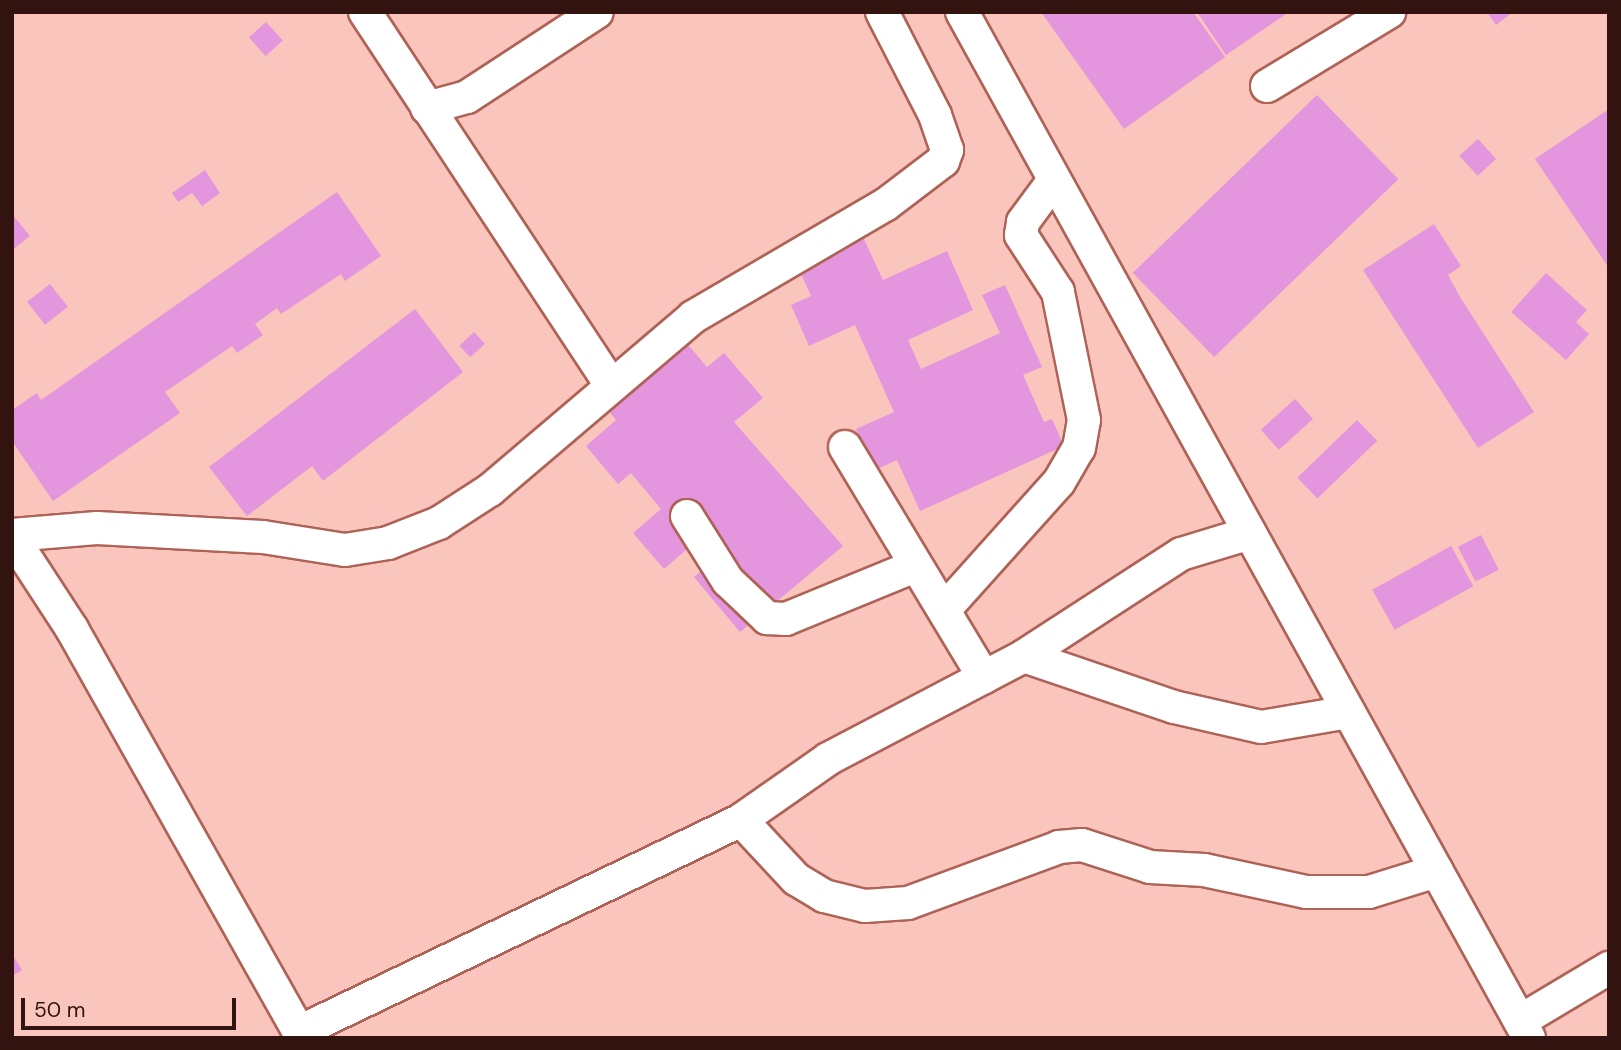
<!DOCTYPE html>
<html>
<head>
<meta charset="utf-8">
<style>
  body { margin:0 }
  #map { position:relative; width:1621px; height:1050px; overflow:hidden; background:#f9c5bc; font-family:"DM Sans",sans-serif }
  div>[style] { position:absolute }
  .building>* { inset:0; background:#e396dd; transform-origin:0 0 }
  .roads { filter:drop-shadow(2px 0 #af6256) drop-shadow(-2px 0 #af6256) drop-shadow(0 2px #af6256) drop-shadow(0 -2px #af6256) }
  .minor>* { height:32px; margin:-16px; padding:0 16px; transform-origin:16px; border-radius:16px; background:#fff }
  span { translate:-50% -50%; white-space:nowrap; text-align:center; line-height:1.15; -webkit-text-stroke:6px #f9c5bc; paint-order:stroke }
  .frame { position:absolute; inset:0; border:14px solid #32130f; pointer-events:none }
  .scale { position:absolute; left:21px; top:998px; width:215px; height:32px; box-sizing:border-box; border:4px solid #32130f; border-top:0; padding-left:9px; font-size:21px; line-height:24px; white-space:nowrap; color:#32130f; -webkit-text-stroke:5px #f9c5bc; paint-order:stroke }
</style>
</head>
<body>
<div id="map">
  <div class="building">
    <i style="clip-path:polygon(1041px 12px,1193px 12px,1225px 57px,1124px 129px)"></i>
    <i style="clip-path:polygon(1197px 12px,1289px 12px,1226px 55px)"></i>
    <i style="clip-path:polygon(1487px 12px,1513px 12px,1496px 25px)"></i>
    <i style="left:266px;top:22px;width:25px;height:23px;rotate:48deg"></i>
    <i style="left:1317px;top:95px;width:117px;height:256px;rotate:46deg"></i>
    <i style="clip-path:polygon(1609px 109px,1609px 268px,1535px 159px)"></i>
    <i style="left:1478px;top:139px;width:27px;height:25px;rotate:48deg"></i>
    <i style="clip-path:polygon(205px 170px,220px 193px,202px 206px,192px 193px,178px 202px,172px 193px)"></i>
    <i style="clip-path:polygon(337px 192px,381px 256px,345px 281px,341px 274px,281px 314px,277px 308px,255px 324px,263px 335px,237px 353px,232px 346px,165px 392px,180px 413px,53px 501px,12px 441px,12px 410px,37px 393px,41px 400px)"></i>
    <i style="clip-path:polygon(12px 214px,30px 236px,12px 250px)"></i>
    <i style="clip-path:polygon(1434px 224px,1461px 266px,1448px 275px,1460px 297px,1534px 412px,1478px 448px,1363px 270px)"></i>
    <i style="clip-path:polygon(862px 235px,883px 280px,947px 251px,973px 310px,908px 340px,921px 369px,1000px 333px,982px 295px,1005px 285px,1042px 367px,1023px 375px,1044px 422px,1052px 419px,1064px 446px,920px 511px,897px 460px,875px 470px,856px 429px,894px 412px,855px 325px,809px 346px,791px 305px,811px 296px,797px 265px)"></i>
    <i style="clip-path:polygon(1546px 273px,1587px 310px,1576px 322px,1589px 334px,1566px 360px,1511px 312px)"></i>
    <i style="left:50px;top:284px;width:29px;height:29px;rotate:52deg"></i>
    <i style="clip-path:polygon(415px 309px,463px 372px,323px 481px,312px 466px,247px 516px,209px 467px)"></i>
    <i style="clip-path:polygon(673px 327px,707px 367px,724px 353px,763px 398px,734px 422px,843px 546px,740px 632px,694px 577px,711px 563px,694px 543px,664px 569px,633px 533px,661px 509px,631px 473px,618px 484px,586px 446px,616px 420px,596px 395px)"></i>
    <i style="left:474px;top:332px;width:16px;height:20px;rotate:47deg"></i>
    <i style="left:1295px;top:399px;width:27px;height:46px;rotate:48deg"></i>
    <i style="left:1357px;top:420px;width:29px;height:83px;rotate:46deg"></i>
    <i style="left:1481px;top:535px;width:39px;height:26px;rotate:63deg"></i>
    <i style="left:1451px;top:546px;width:46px;height:90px;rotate:61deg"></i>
    <i style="clip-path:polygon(12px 954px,22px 970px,12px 976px)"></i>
  </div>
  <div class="roads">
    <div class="minor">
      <i style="left:365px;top:12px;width:448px;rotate:56.6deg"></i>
      <i style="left:962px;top:12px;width:1172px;rotate:61.07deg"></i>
      <i style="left:1267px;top:86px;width:143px;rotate:-31.2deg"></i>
      <i style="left:427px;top:108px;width:41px;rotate:-15.4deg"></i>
      <i style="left:467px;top:97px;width:155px;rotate:-33.2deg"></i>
      <i style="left:845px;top:447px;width:269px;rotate:58.9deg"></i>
      <i style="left:687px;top:516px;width:77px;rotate:57.8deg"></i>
      <i style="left:728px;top:581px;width:54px;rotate:43.5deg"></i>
      <i style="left:767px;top:618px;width:19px;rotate:3deg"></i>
      <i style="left:786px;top:619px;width:139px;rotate:-22.3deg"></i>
      <i style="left:12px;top:535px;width:85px;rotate:-4.7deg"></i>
      <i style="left:97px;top:528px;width:166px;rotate:3.1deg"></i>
      <i style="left:263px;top:537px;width:83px;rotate:9deg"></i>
      <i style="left:345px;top:550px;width:44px;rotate:-9.2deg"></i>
      <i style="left:388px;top:543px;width:55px;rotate:-21.4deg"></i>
      <i style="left:439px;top:523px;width:61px;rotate:-32.9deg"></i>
      <i style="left:490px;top:490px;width:267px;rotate:-40.4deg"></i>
      <i style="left:693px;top:317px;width:222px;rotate:-30.3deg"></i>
      <i style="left:885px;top:205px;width:73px;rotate:-37.2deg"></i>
      <i style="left:943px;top:161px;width:12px;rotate:-70deg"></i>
      <i style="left:947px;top:150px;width:37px;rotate:-109deg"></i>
      <i style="left:935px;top:115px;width:116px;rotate:-117.2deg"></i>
      <i style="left:12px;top:537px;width:110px;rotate:56.9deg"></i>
      <i style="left:72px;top:629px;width:469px;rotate:60.6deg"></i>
      <i style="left:944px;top:610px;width:172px;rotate:-48.1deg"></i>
      <i style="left:1059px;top:482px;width:39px;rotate:-60deg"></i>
      <i style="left:1079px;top:448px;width:28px;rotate:-80deg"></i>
      <i style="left:1084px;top:420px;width:131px;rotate:-101.5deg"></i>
      <i style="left:1058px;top:292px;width:68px;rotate:-123deg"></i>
      <i style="left:1021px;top:235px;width:13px;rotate:-81deg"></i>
      <i style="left:1023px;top:222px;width:52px;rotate:-53.6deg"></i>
      <i style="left:1024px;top:656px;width:158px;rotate:18.8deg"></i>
      <i style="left:1174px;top:707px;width:89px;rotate:12.9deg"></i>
      <i style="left:1261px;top:727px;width:89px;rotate:-9.7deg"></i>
      <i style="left:741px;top:820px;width:81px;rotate:47deg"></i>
      <i style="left:796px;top:879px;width:33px;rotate:31deg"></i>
      <i style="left:824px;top:896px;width:42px;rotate:13.7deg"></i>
      <i style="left:865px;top:906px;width:43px;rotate:-4deg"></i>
      <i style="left:908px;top:903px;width:161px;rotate:-20.3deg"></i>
      <i style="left:1059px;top:847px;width:23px;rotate:-5deg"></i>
      <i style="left:1082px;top:845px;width:71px;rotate:17.9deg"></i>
      <i style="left:1150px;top:867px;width:54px;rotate:3.2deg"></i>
      <i style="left:1204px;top:870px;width:104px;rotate:12.2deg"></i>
      <i style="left:1306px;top:892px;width:63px"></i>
      <i style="left:1369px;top:892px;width:71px;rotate:-17.2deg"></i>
      <i style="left:1520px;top:1021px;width:104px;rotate:-30.8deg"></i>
      <i style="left:299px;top:1032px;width:490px;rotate:-25.6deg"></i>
      <i style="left:741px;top:820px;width:106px;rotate:-35deg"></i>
      <i style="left:828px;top:759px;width:221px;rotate:-27.7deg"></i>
      <i style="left:1024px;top:656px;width:187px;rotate:-33deg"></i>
      <i style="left:1181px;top:554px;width:72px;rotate:-16.9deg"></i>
    </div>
  </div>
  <div class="frame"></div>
  <div class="scale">50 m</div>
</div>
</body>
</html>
